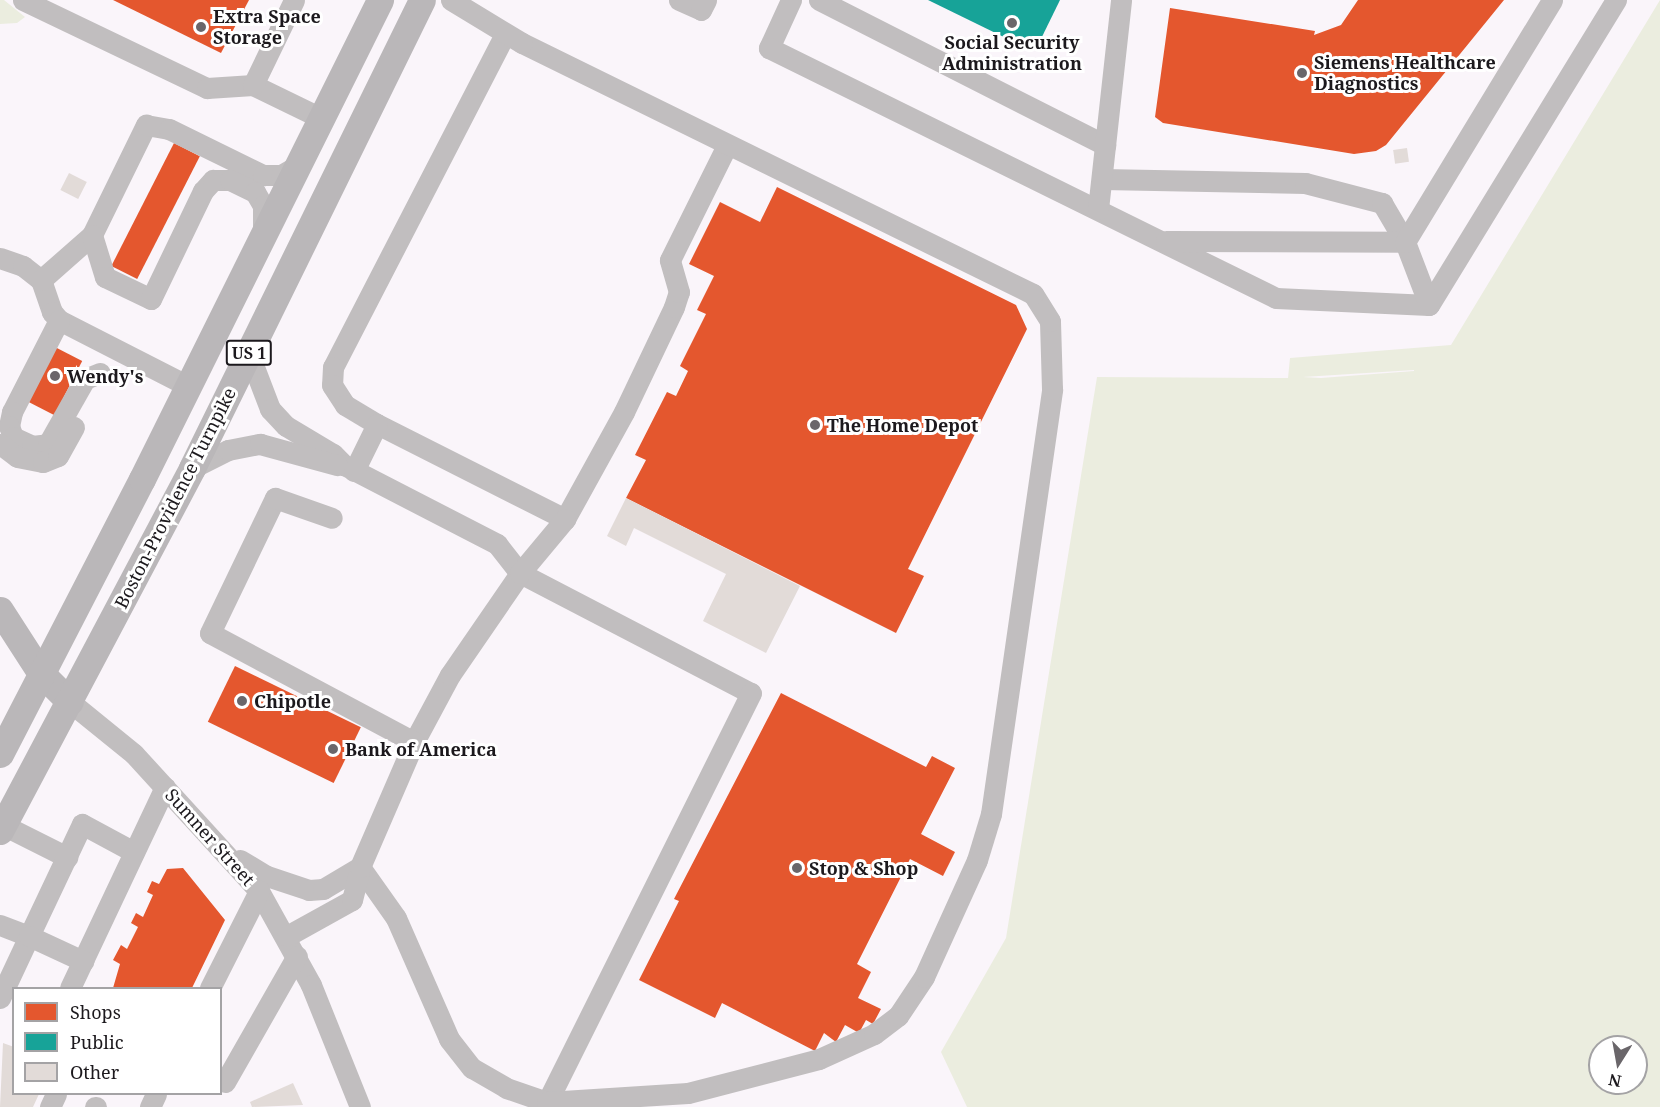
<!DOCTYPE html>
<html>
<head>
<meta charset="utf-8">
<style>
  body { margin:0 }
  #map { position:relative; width:1660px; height:1107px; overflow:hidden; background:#faf5fa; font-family:"Noto Serif",serif }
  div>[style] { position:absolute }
  .green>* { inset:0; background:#ebeddf }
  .shops>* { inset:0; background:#e4572e; transform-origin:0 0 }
  .public>* { inset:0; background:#17a398 }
  .building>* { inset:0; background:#e2dbd8; transform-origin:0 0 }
  .minor>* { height:21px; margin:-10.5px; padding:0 10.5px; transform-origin:10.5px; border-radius:10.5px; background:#c1bebf }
  .major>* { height:27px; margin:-13.5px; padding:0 13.5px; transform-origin:13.5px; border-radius:13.5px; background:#bab7b9 }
  .dots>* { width:16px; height:16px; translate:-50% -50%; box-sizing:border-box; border:3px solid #fff; border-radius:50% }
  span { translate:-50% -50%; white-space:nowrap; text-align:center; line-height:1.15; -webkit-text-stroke:6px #fff; paint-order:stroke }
  .shield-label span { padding:2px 4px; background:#fff; border:2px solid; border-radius:4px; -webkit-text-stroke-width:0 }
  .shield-label { font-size:16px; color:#1c191d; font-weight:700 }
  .poi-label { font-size:18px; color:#1c191d; font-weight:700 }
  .left { translate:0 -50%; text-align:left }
  .street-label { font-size:18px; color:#1c191d }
  .legend { position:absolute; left:12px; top:987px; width:210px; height:108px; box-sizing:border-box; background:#fff; border:2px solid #a4a3a5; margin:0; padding:8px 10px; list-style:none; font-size:18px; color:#1c191d }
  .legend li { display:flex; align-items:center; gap:12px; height:30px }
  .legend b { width:30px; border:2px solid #a4a3a5 }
  .north { position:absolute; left:1588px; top:1035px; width:60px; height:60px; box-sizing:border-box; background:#fff; border:2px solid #a4a3a5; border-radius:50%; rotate:191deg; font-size:16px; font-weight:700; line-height:24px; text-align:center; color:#1c191d }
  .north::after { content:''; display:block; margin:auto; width:21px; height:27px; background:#6a666a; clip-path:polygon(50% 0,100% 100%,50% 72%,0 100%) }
</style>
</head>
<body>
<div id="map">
  <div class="green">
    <i style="clip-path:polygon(0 0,4px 0,25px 17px,17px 23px,0 24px)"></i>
    <i style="clip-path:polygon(evenodd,1660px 0,1660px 1107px,967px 1107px,941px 1052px,1006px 938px,1097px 377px,1288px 378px,1290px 358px,1451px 345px,1660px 0,1414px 371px,1321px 378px,1303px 377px,1414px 370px,1414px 371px,1660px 0,1600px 1047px,1636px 1047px,1636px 1083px,1600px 1083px,1600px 1047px)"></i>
  </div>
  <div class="shops">
    <i style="clip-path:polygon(113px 0,249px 0,221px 53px)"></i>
    <i style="clip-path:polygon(1358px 0,1504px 0,1386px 145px,1376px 151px,1354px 154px,1163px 123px,1155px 117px,1170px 8px,1315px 31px,1314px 35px,1341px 25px)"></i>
    <i style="left:174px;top:143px;width:29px;height:138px;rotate:27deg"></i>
    <i style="clip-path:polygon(777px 187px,1016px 305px,1027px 329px,908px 569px,924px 576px,896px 633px,626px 498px,646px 460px,635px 455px,667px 392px,676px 396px,688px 371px,680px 366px,706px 314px,697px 310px,714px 276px,689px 264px,720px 202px,760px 222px)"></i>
    <i style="left:51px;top:345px;width:35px;height:61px;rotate:27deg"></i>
    <i style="left:235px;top:666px;width:140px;height:62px;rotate:26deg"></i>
    <i style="clip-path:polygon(781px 693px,926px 767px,932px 756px,955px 768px,921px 834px,955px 852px,943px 876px,910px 859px,857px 964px,871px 972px,858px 998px,881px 1009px,873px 1024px,866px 1020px,859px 1033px,845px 1025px,836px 1042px,824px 1033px,815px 1051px,722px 1003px,715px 1018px,639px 980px,679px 901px,674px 899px)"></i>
    <i style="clip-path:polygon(183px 868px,225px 920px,192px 988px,113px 988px,120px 964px,113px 960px,121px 945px,127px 949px,138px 927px,131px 923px,136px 913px,143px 917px,153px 895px,147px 892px,152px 881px,159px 884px,167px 869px)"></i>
  </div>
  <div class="public">
    <i style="clip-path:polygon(928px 0,1060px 0,1037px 47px,1030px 50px)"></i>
  </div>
  <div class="building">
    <i style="left:1407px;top:148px;width:14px;height:14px;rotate:82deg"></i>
    <i style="left:69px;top:173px;width:20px;height:19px;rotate:27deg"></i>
    <i style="clip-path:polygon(626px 498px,800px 586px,766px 653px,703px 621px,726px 574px,634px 528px,626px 546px,607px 536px)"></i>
    <i style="clip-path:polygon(3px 1043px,14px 1047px,14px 1094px,39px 1094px,33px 1107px,0 1107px)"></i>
    <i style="clip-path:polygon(293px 1083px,303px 1105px,252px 1107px,250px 1102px)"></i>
  </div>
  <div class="minor">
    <i style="left:23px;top:0;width:204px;rotate:25.6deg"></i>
    <i style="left:207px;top:88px;width:46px;rotate:-3.7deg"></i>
    <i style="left:253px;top:85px;width:76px;rotate:25.9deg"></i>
    <i style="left:679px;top:0;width:24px;rotate:24deg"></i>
    <i style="left:701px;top:10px;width:11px;rotate:-63deg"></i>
    <i style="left:791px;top:0;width:53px;rotate:114.6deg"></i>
    <i style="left:769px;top:48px;width:565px;rotate:26.25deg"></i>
    <i style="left:1276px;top:298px;width:153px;rotate:2.6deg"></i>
    <i style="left:1429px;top:305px;width:358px;rotate:-58.5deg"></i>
    <i style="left:819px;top:0;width:321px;rotate:26.9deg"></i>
    <i style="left:505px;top:34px;width:375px;rotate:117.3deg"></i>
    <i style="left:333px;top:367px;width:18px;rotate:93deg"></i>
    <i style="left:332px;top:385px;width:24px;rotate:57deg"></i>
    <i style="left:345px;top:405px;width:37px;rotate:31deg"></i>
    <i style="left:377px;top:424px;width:211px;rotate:26.8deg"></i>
    <i style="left:565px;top:519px;width:122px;rotate:-61.1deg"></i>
    <i style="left:624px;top:412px;width:116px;rotate:-64.5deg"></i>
    <i style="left:674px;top:307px;width:16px;rotate:-72deg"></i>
    <i style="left:679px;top:292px;width:33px;rotate:-106deg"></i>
    <i style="left:670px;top:260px;width:128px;rotate:-63.6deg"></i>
    <i style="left:253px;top:85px;width:94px;rotate:-64.2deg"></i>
    <i style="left:1102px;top:179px;width:203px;rotate:1.1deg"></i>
    <i style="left:1305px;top:183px;width:80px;rotate:14.6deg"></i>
    <i style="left:1382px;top:203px;width:45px;rotate:59.5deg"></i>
    <i style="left:1405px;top:242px;width:67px;rotate:69.1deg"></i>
    <i style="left:1098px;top:209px;width:210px;rotate:-83.7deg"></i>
    <i style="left:92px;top:235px;width:123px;rotate:-63.9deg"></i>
    <i style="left:146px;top:125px;width:23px;rotate:10deg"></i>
    <i style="left:169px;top:129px;width:105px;rotate:26.1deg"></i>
    <i style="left:263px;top:175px;width:18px"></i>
    <i style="left:281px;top:175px;width:20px;rotate:-30deg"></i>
    <i style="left:1166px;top:241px;width:239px;rotate:0.2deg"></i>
    <i style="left:1405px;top:242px;width:283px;rotate:-58.7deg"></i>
    <i style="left:0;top:258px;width:24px;rotate:19deg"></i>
    <i style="left:23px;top:266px;width:23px;rotate:38deg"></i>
    <i style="left:41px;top:280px;width:34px;rotate:71deg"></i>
    <i style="left:52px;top:312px;width:11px;rotate:49deg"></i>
    <i style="left:59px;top:320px;width:143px;rotate:27.1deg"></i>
    <i style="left:41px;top:280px;width:68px;rotate:-41.4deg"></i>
    <i style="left:92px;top:235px;width:44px;rotate:72.8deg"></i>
    <i style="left:105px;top:277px;width:51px;rotate:25.6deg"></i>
    <i style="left:151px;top:299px;width:120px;rotate:-64.3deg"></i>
    <i style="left:203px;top:191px;width:15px;rotate:-48deg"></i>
    <i style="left:213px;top:180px;width:17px"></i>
    <i style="left:230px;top:180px;width:28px;rotate:26deg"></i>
    <i style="left:255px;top:192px;width:16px;rotate:60deg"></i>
    <i style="left:263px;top:206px;width:28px;rotate:90deg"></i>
    <i style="left:59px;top:320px;width:103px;rotate:117.1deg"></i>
    <i style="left:12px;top:412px;width:14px;rotate:102deg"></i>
    <i style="left:9px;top:426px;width:12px;rotate:70deg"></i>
    <i style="left:13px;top:437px;width:21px;rotate:25deg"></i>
    <i style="left:32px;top:446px;width:16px;rotate:-7deg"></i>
    <i style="left:48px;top:444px;width:75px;rotate:-60.4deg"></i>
    <i style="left:85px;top:379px;width:16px;rotate:-22deg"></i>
    <i style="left:249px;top:354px;width:59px;rotate:69.1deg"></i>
    <i style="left:270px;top:409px;width:23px;rotate:47deg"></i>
    <i style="left:286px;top:426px;width:55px;rotate:30.8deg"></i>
    <i style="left:333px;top:454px;width:16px;rotate:45deg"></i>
    <i style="left:344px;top:465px;width:172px;rotate:27.3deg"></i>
    <i style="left:497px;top:544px;width:37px;rotate:52deg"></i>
    <i style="left:520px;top:573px;width:260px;rotate:27.5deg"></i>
    <i style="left:751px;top:693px;width:457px;rotate:116.5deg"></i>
    <i style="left:0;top:444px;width:21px;rotate:37deg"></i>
    <i style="left:17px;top:457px;width:26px;rotate:11deg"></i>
    <i style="left:43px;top:462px;width:16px;rotate:-22deg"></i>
    <i style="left:58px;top:456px;width:33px;rotate:-61deg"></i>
    <i style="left:192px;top:468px;width:40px;rotate:-26.6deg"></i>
    <i style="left:228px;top:450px;width:33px;rotate:-11deg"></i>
    <i style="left:260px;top:444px;width:80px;rotate:15.3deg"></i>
    <i style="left:354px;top:471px;width:52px;rotate:-63.9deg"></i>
    <i style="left:70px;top:702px;width:82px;rotate:39.1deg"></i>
    <i style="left:134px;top:754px;width:185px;rotate:47.6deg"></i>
    <i style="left:259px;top:891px;width:107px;rotate:61deg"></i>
    <i style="left:311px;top:985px;width:131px;rotate:68.1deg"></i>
    <i style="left:414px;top:742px;width:76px;rotate:-61.8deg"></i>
    <i style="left:450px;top:675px;width:124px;rotate:-55.5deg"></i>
    <i style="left:520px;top:573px;width:70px;rotate:-50.2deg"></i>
    <i style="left:3px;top:825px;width:72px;rotate:26.6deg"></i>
    <i style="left:240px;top:860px;width:31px;rotate:31deg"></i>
    <i style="left:267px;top:876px;width:44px;rotate:18.4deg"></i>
    <i style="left:309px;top:890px;width:14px;rotate:-4deg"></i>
    <i style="left:323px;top:889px;width:43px;rotate:-30.7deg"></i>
    <i style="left:360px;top:867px;width:62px;rotate:54.8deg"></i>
    <i style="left:396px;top:918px;width:132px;rotate:66.3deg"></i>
    <i style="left:449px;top:1039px;width:37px;rotate:52deg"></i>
    <i style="left:472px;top:1068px;width:39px;rotate:30deg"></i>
    <i style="left:506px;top:1088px;width:43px;rotate:18.9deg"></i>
    <i style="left:547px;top:1102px;width:141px;rotate:-3.7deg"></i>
    <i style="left:688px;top:1093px;width:135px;rotate:-14.5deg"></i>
    <i style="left:819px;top:1059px;width:60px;rotate:-24.4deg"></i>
    <i style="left:874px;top:1034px;width:30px;rotate:-37deg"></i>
    <i style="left:898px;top:1016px;width:47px;rotate:-56.3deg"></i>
    <i style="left:924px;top:977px;width:128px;rotate:-65.6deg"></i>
    <i style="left:977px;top:860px;width:48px;rotate:-73.1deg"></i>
    <i style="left:991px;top:814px;width:429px;rotate:-81.8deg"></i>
    <i style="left:1052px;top:389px;width:68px;rotate:-91.7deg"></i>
    <i style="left:1050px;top:321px;width:32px;rotate:-122deg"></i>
    <i style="left:1033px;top:294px;width:569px;rotate:-153.84deg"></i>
    <i style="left:522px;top:43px;width:83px;rotate:-148.8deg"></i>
    <i style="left:0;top:925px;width:31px;rotate:21deg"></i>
    <i style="left:29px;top:936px;width:124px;rotate:-64.7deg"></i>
    <i style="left:82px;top:824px;width:59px;rotate:28.3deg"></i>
    <i style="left:287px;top:936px;width:74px;rotate:-29deg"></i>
    <i style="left:352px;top:900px;width:34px;rotate:-76deg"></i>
    <i style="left:360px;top:867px;width:136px;rotate:-66.6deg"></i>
    <i style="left:414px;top:742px;width:231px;rotate:-151.9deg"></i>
    <i style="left:210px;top:633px;width:150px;rotate:-64.3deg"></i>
    <i style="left:275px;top:498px;width:60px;rotate:19.3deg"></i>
    <i style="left:70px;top:988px;width:222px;rotate:-64.7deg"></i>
    <i style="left:210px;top:988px;width:109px;rotate:-63.2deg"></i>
    <i style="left:0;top:998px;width:68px;rotate:-64.9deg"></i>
    <i style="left:29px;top:936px;width:60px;rotate:24.8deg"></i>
    <i style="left:225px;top:1082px;width:145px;rotate:-60.3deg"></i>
    <i style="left:50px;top:1107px;width:14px;rotate:-65deg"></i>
    <i style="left:95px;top:1107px;width:1px"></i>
    <i style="left:150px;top:1107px;width:14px;rotate:-65deg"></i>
  </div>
  <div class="major">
    <i style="left:0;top:610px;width:74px;rotate:57.2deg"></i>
    <i style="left:40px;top:672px;width:42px;rotate:45deg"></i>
    <i style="left:0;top:754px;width:309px;rotate:-62.7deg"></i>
    <i style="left:142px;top:479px;width:535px;rotate:-63.58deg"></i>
    <i style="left:0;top:831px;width:411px;rotate:-62.1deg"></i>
    <i style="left:192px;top:468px;width:521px;rotate:-63.83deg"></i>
  </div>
  <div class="dots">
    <i style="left:1012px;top:23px;background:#6a666a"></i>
    <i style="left:201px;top:27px;background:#6a666a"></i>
    <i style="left:1302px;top:73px;background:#6a666a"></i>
    <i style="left:55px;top:376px;background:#6a666a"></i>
    <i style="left:815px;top:425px;background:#6a666a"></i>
    <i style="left:242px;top:701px;background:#6a666a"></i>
    <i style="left:333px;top:749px;background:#6a666a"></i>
    <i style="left:797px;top:868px;background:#6a666a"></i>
  </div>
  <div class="shield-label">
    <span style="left:249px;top:353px">US 1</span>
  </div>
  <div class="poi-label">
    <span class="left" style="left:213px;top:27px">Extra Space<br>Storage</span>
    <span style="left:1012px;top:53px">Social Security<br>Administration</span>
    <span class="left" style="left:1314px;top:73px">Siemens Healthcare<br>Diagnostics</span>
    <span class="left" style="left:67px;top:376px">Wendy's</span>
    <span class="left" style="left:827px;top:425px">The Home Depot</span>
    <span class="left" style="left:254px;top:701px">Chipotle</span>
    <span class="left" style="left:345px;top:749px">Bank of America</span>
    <span class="left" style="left:809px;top:868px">Stop &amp; Shop</span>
  </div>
  <div class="street-label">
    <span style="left:175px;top:498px;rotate:-63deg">Boston-Providence Turnpike</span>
    <span style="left:210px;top:837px;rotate:48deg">Sumner Street</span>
  </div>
  <ul class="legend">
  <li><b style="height:16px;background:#e4572e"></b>Shops</li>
  <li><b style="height:16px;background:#17a398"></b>Public</li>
  <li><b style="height:16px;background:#e2dbd8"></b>Other</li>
  </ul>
  <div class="north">N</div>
</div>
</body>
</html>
